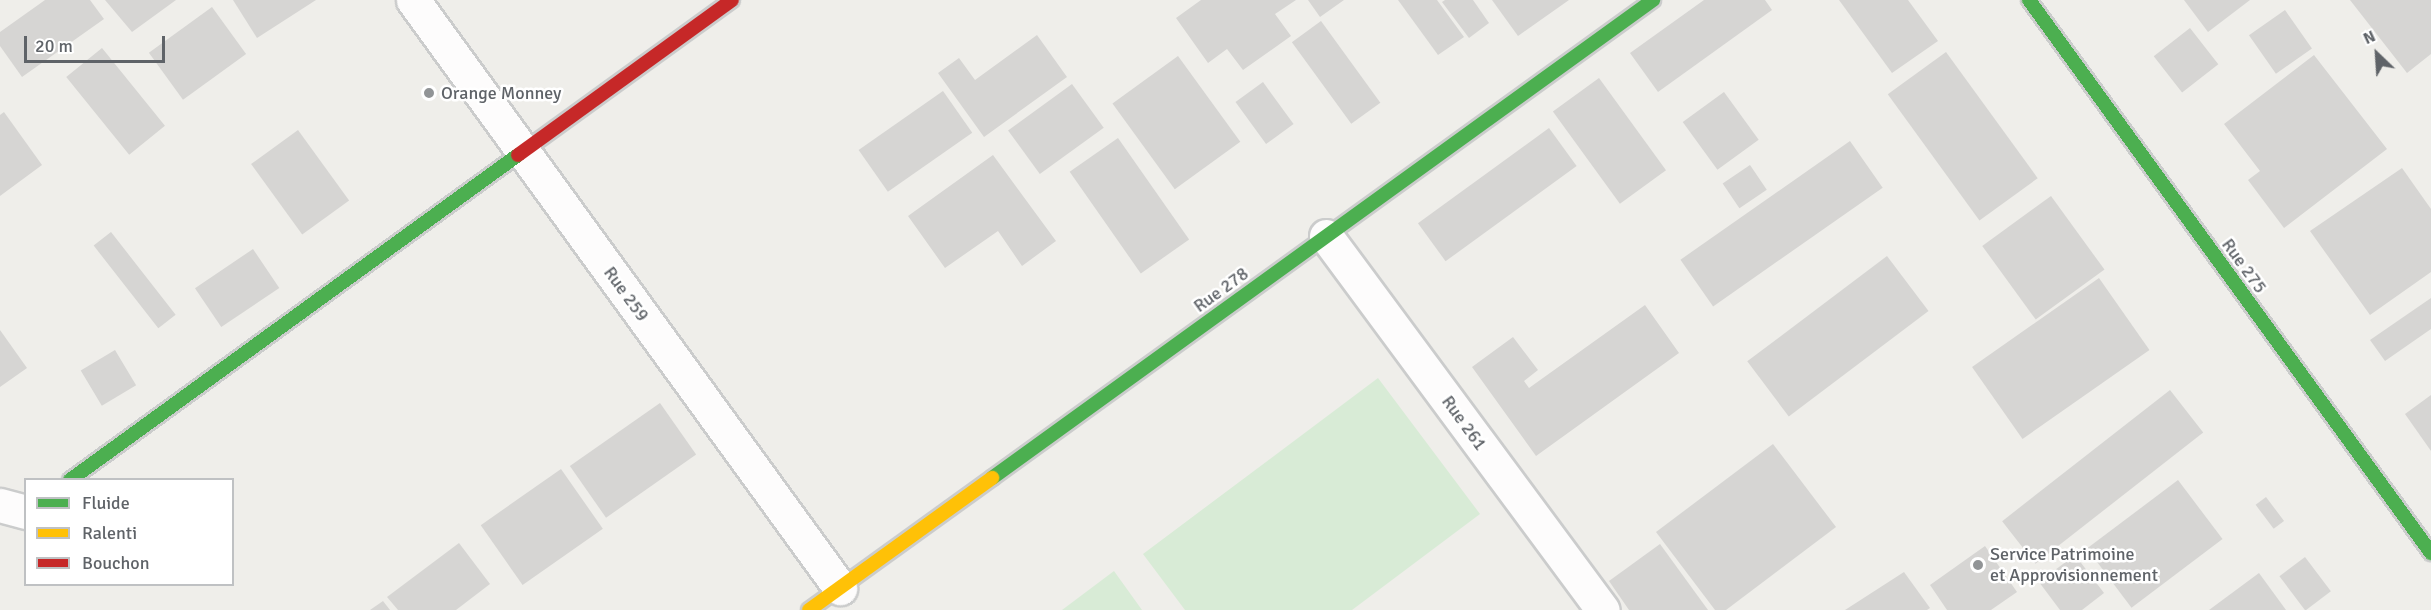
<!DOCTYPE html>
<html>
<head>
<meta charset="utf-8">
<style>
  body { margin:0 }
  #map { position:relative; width:2431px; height:610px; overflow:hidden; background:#efeeea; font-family:Signika,sans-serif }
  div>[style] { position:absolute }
  .green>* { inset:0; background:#d8ebd6 }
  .building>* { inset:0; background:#d6d5d3; transform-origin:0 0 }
  .roads { filter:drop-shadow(2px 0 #cbcccc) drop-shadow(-2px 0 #cbcccc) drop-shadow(0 2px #cbcccc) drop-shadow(0 -2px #cbcccc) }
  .street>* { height:33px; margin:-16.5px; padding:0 16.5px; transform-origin:16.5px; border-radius:16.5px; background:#fdfcfc }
  .fast>* { height:14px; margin:-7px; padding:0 7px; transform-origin:7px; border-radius:7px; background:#4caf50 }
  .slow>* { height:14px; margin:-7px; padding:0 7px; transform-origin:7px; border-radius:7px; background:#ffc107 }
  .jam>* { height:14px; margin:-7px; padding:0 7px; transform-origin:7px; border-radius:7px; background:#c62828 }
  .dots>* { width:16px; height:16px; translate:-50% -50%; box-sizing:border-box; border:3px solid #fff; border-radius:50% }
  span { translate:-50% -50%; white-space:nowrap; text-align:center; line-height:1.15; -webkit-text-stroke:5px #fff; paint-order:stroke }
  .poi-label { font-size:18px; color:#5f6368 }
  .left { translate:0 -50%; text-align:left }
  .street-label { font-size:18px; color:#5f6368 }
  .legend { position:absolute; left:24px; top:478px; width:210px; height:108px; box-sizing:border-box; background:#fff; border:2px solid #bfc1c3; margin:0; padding:8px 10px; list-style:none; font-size:18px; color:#5f6368 }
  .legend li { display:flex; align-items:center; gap:12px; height:30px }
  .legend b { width:30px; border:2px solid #bfc1c3 }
  .north { position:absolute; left:2347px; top:24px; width:60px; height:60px; -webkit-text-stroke:4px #fff; paint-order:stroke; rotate:335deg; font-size:16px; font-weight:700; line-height:24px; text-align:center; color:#5f6368 }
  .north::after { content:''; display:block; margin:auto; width:21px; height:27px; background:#5f6368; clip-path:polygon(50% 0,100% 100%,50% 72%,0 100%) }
  .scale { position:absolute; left:24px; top:36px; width:141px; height:27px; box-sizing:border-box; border:3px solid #5f6368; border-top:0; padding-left:8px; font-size:18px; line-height:21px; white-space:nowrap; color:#5f6368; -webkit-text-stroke:4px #fff; paint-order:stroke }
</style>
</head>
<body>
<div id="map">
  <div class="green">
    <i style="clip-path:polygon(1378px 378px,1480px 514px,1352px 610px,1185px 610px,1143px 554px)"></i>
    <i style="clip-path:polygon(1114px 571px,1142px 610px,1062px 610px)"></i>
  </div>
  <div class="building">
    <i style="clip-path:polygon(45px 0,90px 0,104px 19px,22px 77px,0 46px,0 32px)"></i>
    <i style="clip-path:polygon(105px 0,176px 0,132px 32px)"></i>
    <i style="clip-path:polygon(233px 0,316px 0,257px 38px)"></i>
    <i style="clip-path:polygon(1201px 0,1296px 0,1275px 14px,1291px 36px,1243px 70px,1227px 49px,1208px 63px,1176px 18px)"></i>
    <i style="clip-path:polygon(1308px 0,1344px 0,1320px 17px)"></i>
    <i style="clip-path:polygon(1398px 0,1437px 0,1464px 37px,1438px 55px)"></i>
    <i style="clip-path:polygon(1445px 0,1473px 0,1489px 23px,1469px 38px,1442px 2px)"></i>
    <i style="clip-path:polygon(1492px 0,1569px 0,1518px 36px)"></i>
    <i style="clip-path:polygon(1704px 0,1765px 0,1772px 10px,1658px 92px,1630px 53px)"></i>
    <i style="clip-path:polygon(1839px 0,1908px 0,1938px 41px,1892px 73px)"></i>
    <i style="clip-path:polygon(2184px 0,2250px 0,2208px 32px)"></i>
    <i style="clip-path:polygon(2350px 0,2431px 0,2431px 54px,2407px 73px)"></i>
    <i style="left:212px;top:7px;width:58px;height:78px;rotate:54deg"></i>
    <i style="left:2285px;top:10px;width:47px;height:44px;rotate:55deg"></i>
    <i style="left:1321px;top:21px;width:101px;height:36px;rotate:54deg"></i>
    <i style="left:2190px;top:28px;width:46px;height:46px;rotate:52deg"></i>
    <i style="clip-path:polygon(1037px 35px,1067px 77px,984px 137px,938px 73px,959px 58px,975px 80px)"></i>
    <i style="left:102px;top:48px;width:100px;height:46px;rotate:51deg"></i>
    <i style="left:1946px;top:52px;width:156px;height:72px;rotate:54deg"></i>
    <i style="clip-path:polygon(2314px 55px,2387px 149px,2284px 228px,2248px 180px,2260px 171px,2224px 124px)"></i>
    <i style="left:1178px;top:56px;width:106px;height:81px;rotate:54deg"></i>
    <i style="left:1599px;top:78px;width:114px;height:57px;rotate:54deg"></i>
    <i style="left:1263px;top:82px;width:52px;height:34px;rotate:54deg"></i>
    <i style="left:1072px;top:84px;width:54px;height:79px;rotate:54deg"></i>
    <i style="left:943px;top:91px;width:51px;height:103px;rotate:55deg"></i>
    <i style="left:1724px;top:92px;width:59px;height:51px;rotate:54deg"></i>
    <i style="clip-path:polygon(4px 112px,42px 165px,0 196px,0 115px)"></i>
    <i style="left:1549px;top:128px;width:47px;height:162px;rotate:54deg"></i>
    <i style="left:298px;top:130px;width:87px;height:58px;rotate:54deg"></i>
    <i style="left:1118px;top:138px;width:124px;height:59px;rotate:55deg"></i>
    <i style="left:1850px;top:141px;width:57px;height:207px;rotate:55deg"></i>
    <i style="clip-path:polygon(993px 155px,1056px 241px,1022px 266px,998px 231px,945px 268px,908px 216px)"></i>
    <i style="left:1750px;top:165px;width:30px;height:33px;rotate:56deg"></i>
    <i style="clip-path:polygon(2402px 168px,2431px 209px,2431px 272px,2370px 315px,2310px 231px)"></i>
    <i style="left:2051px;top:196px;width:91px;height:85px;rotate:54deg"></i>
    <i style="left:111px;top:232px;width:105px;height:22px;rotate:52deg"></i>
    <i style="left:253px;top:249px;width:47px;height:70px;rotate:56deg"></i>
    <i style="left:1887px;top:256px;width:69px;height:175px;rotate:53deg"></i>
    <i style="left:2099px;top:278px;width:88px;height:155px;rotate:55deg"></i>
    <i style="clip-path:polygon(2431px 298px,2431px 329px,2385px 361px,2370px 340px)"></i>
    <i style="clip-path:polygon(1645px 305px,1679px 353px,1536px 456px,1472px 367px,1513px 337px,1538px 370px,1524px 381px,1529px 388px)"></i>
    <i style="clip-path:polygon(0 330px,27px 368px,0 387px)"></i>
    <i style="left:115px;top:350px;width:41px;height:40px;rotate:59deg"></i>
    <i style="left:2170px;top:390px;width:54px;height:213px;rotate:52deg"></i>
    <i style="clip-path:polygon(2431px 395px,2431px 451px,2405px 414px)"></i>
    <i style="left:660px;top:403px;width:63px;height:110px;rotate:55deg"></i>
    <i style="clip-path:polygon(1773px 444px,1836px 527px,1726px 610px,1715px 610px,1656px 532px)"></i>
    <i style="left:561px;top:469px;width:73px;height:98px;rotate:55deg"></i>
    <i style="left:2178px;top:480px;width:74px;height:114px;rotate:53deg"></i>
    <i style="left:2266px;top:497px;width:30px;height:13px;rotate:53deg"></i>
    <i style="clip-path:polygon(459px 543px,490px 584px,456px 610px,398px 610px,387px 597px)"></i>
    <i style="clip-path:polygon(1660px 544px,1708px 610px,1629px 610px,1609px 581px)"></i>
    <i style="clip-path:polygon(1985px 546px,2017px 592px,1991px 610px,1947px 610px,1930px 585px)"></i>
    <i style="clip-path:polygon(2075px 555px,2104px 593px,2082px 610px,2060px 610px,2039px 582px)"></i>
    <i style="left:2305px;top:557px;width:43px;height:32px;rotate:53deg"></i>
    <i style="clip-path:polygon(1904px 572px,1930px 608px,1927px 610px,1845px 610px)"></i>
    <i style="clip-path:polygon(2259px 573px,2286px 610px,2209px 610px)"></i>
    <i style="clip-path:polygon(383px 601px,390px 610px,370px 610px)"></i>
  </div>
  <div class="roads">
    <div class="street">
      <i style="left:413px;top:0;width:727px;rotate:54.01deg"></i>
      <i style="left:1326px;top:236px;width:465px;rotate:53.5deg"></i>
      <i style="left:0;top:505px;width:27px;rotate:15deg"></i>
    </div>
    <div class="fast">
      <i style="left:2029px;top:0;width:684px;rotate:53.98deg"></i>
      <i style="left:992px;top:478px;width:816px;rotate:-35.87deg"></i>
      <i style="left:70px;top:480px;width:553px;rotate:-35.96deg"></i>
    </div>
    <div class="slow">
      <i style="left:809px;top:610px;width:226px;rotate:-35.8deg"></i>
    </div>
    <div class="jam">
      <i style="left:518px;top:155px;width:264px;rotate:-35.9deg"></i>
    </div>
  </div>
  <div class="dots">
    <i style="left:429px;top:93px;background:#919496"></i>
    <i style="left:1978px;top:565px;background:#919496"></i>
  </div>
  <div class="poi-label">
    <span class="left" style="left:441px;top:93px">Orange Monney</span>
    <span class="left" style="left:1990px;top:565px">Service Patrimoine<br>et Approvisionnement</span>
  </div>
  <div class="street-label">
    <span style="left:2244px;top:266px;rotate:54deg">Rue 275</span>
    <span style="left:1221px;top:290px;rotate:-36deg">Rue 278</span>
    <span style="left:626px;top:294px;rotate:54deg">Rue 259</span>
    <span style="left:1464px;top:423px;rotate:54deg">Rue 261</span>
  </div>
  <ul class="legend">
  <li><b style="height:8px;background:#4caf50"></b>Fluide</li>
  <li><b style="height:8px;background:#ffc107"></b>Ralenti</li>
  <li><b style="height:8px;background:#c62828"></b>Bouchon</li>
  </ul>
  <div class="north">N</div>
  <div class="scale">20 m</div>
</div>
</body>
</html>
